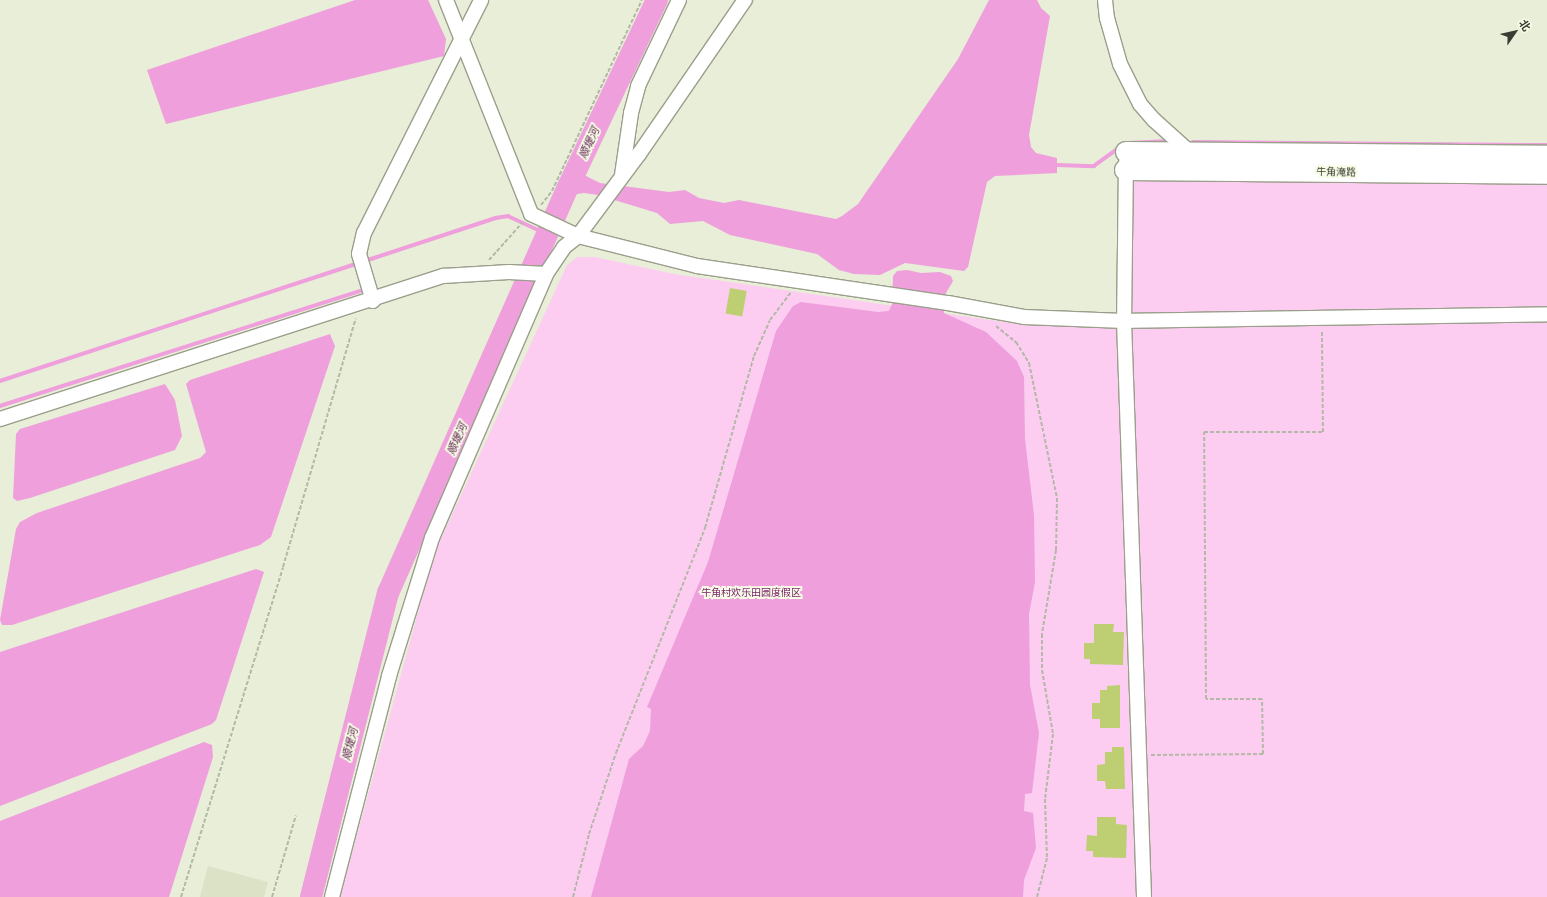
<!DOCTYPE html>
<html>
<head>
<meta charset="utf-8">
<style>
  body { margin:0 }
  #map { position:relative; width:1547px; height:897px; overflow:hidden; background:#e9eed8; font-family:"Noto Sans","Noto Sans SC",sans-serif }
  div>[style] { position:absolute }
  .built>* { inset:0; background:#dbe2c5 }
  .green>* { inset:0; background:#fccdf0 }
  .water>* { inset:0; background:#ee9fdc }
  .stream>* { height:3.5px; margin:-1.75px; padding:0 1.75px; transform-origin:1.75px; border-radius:1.75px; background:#ee9fdc }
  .river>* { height:22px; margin:-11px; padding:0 11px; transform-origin:11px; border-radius:11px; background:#ee9fdc }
  .building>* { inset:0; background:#bdcf72; transform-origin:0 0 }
  .path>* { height:2px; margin-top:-1px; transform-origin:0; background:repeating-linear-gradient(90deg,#b4b8a6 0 4px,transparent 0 6px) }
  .roads { filter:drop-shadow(1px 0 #9a9f8b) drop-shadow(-1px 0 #9a9f8b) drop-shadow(0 1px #9a9f8b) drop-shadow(0 -1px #9a9f8b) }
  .street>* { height:14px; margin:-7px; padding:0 7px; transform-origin:7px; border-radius:7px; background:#fff }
  .secondary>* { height:20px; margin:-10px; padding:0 10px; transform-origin:10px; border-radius:10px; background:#fff }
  span { translate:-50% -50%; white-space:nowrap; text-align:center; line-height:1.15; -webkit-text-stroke:4px #f6fce5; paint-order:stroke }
  .street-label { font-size:10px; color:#3b3d35 }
  .park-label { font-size:10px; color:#781e6a }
  .water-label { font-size:11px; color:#56124b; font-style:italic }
  .north { position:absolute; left:1495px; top:12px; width:40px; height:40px; -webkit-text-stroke:3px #f6fce5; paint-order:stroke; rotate:56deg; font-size:11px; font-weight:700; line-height:16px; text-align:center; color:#3b3d35 }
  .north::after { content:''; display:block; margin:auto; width:14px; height:18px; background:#3b3d35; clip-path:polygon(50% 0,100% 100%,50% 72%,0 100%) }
</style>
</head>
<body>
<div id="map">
  <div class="built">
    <i style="clip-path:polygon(208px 866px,268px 882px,264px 897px,200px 897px)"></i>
  </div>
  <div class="green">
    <i style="clip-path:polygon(1132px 178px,1547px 181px,1547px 897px,340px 897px,434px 554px,567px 265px,577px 257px,595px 257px,674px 274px,1025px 325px,1131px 328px)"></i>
  </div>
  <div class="water">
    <i style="clip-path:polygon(355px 0,428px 0,446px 39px,444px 56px,166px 124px,147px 70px)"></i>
    <i style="clip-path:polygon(989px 0,1037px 0,1041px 8px,1050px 16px,1029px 135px,1031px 147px,1036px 153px,1057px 158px,1057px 173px,995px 176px,987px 182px,968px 267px,964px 271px,905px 263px,880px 275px,854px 274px,839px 270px,817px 254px,730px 235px,703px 221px,670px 224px,657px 213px,598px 195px,584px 193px,564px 196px,576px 171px,600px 183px,669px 192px,685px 190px,699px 198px,724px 203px,739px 200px,836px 219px,842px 216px,858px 204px,958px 59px)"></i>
    <i style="clip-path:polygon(907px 270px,921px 273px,940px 272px,951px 276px,953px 281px,943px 298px,944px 313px,986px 332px,1017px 361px,1024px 377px,1025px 439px,1034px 515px,1035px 582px,1029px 614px,1030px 685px,1039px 733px,1032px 793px,1025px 794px,1024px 811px,1033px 813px,1036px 848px,1024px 880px,1023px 897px,591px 897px,629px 759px,643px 746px,650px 731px,651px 709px,647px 707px,708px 562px,776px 331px,793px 306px,801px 302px,878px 312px,889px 311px,892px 304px,893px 276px,897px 271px)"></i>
    <i style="clip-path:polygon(330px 334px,335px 346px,271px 537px,260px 545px,12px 625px,2px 625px,0 620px,16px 529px,20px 522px,37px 513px,200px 458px,206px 452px,186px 384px,190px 380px)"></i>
    <i style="clip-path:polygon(165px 384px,175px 400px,182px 436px,175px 450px,30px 498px,17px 501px,13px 498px,16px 434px,20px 429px)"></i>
    <i style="clip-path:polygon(256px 569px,264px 572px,216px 720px,212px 724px,0 806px,0 652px)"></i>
    <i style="clip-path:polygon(204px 742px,212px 745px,213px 757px,169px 897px,0 897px,0 821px)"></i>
  </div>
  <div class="stream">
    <i style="left:1193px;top:142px;width:354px;rotate:0.5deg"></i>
    <i style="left:1129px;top:143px;width:34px;rotate:-3deg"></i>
    <i style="left:1057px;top:165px;width:37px;rotate:2deg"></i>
    <i style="left:1094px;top:166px;width:32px;rotate:-36deg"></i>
    <i style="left:365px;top:261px;width:138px;rotate:-18.2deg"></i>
    <i style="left:496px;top:218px;width:12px;rotate:-9deg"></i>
    <i style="left:508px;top:216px;width:43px;rotate:24.8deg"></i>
    <i style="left:0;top:381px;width:378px;rotate:-18.2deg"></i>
    <i style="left:0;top:406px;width:378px;rotate:-17.7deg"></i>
  </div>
  <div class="river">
    <i style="left:311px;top:897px;width:314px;rotate:-75.8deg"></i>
    <i style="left:388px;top:593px;width:446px;rotate:-66.1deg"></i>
    <i style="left:569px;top:185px;width:205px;rotate:-64.6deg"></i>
  </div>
  <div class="building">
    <i style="left:730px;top:288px;width:17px;height:26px;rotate:10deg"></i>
    <i style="clip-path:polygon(1094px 624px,1114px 624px,1113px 632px,1124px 632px,1123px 665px,1090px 664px,1090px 659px,1084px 659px,1084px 643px,1094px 643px)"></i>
    <i style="clip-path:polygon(1120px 685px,1120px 728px,1100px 728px,1100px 719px,1092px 719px,1092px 703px,1100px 703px,1100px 690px,1107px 690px,1107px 686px)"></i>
    <i style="clip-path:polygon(1112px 747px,1124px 747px,1125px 789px,1106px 789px,1105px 781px,1097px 781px,1097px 765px,1105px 764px,1105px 752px,1112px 752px)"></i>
    <i style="clip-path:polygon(1097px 817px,1116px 817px,1116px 824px,1127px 825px,1126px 858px,1093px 857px,1093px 851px,1086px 851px,1087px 835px,1097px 836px)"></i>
  </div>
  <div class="path">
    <i style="left:541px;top:205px;width:18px;rotate:-52deg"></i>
    <i style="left:552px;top:191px;width:211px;rotate:-64.8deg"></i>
    <i style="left:489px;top:260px;width:50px;rotate:-48.3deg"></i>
    <i style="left:996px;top:326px;width:26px;rotate:39deg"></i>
    <i style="left:1016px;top:342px;width:25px;rotate:58deg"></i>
    <i style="left:1029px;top:363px;width:138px;rotate:78.3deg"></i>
    <i style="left:1057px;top:498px;width:52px;rotate:91.1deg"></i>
    <i style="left:1056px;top:550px;width:85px;rotate:99.5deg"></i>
    <i style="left:1042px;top:634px;width:36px;rotate:90deg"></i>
    <i style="left:1042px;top:670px;width:65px;rotate:80.2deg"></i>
    <i style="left:1053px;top:734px;width:65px;rotate:97deg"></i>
    <i style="left:1045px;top:799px;width:59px;rotate:88.1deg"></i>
    <i style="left:1047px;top:858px;width:40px;rotate:104.4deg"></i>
    <i style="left:1151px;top:755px;width:112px;rotate:-0.5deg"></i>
    <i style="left:1263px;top:754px;width:55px;rotate:-91deg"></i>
    <i style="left:1262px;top:699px;width:56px;rotate:180deg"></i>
    <i style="left:1206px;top:699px;width:267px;rotate:-90.4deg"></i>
    <i style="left:1204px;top:432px;width:119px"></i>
    <i style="left:1323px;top:432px;width:101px;rotate:-90.6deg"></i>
    <i style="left:181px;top:897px;width:345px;rotate:-72.8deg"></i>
    <i style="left:283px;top:567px;width:259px;rotate:-73.7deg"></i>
    <i style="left:272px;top:897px;width:85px;rotate:-73.7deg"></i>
    <i style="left:573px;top:897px;width:65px;rotate:-75.7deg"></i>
    <i style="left:589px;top:834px;width:85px;rotate:-71.6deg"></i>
    <i style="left:616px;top:753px;width:242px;rotate:-68.4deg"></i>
    <i style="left:705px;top:528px;width:179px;rotate:-74.1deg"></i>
    <i style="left:754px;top:356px;width:39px;rotate:-66deg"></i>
    <i style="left:770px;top:320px;width:34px;rotate:-53deg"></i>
  </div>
  <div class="roads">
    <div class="street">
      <i style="left:446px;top:0;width:230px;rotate:68.3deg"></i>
      <i style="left:531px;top:214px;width:52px;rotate:25.1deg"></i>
      <i style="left:578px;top:236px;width:123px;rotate:14.1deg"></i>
      <i style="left:697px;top:266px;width:254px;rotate:8.4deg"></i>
      <i style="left:948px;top:303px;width:77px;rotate:10.4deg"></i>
      <i style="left:1024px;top:317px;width:100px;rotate:2.3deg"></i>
      <i style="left:1124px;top:321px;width:423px;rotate:-0.9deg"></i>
      <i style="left:1105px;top:0;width:18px;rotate:84deg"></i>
      <i style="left:1107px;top:18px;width:48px;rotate:74.2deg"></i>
      <i style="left:1120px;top:64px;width:45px;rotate:63.4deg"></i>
      <i style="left:1140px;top:104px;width:21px;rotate:49deg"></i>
      <i style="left:1154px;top:120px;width:52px;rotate:41.9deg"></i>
      <i style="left:1126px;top:162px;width:159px;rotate:90.7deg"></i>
      <i style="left:1124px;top:321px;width:576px;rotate:88.01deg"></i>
      <i style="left:622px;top:175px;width:63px;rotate:-81.7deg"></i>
      <i style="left:631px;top:113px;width:28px;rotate:-75deg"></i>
      <i style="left:638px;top:86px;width:95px;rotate:-64.5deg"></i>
      <i style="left:373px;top:301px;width:49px;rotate:-106.6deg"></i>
      <i style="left:359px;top:254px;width:22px;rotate:-77deg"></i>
      <i style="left:364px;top:233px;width:261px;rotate:-63.3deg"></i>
      <i style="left:0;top:419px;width:466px;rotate:-17.9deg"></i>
      <i style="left:443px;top:276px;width:66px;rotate:-3.5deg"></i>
      <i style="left:509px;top:272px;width:37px;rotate:3deg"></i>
      <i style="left:332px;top:897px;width:228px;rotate:-75.5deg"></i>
      <i style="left:389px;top:676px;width:145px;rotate:-72.7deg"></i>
      <i style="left:432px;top:538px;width:288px;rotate:-66.6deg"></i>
      <i style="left:546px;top:274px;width:32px;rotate:-56deg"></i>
      <i style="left:564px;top:247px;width:18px;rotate:-38deg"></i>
      <i style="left:578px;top:236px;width:102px;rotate:-53.4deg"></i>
      <i style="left:639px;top:154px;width:187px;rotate:-55.5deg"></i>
    </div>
    <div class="secondary">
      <i style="left:1126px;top:152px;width:421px;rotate:0.5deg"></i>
      <i style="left:1125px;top:170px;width:422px;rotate:0.5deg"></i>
    </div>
  </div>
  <div class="street-label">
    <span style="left:1336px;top:172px;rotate:1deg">牛角淹路</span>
  </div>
  <div class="park-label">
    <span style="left:751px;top:593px">牛角村欢乐田园度假区</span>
  </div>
  <div class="water-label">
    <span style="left:589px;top:143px;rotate:-65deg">顺堤河</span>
    <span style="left:457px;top:439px;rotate:-66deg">顺堤河</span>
    <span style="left:350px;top:744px;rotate:-76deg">顺堤河</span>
  </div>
  <div class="north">北</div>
</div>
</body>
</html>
